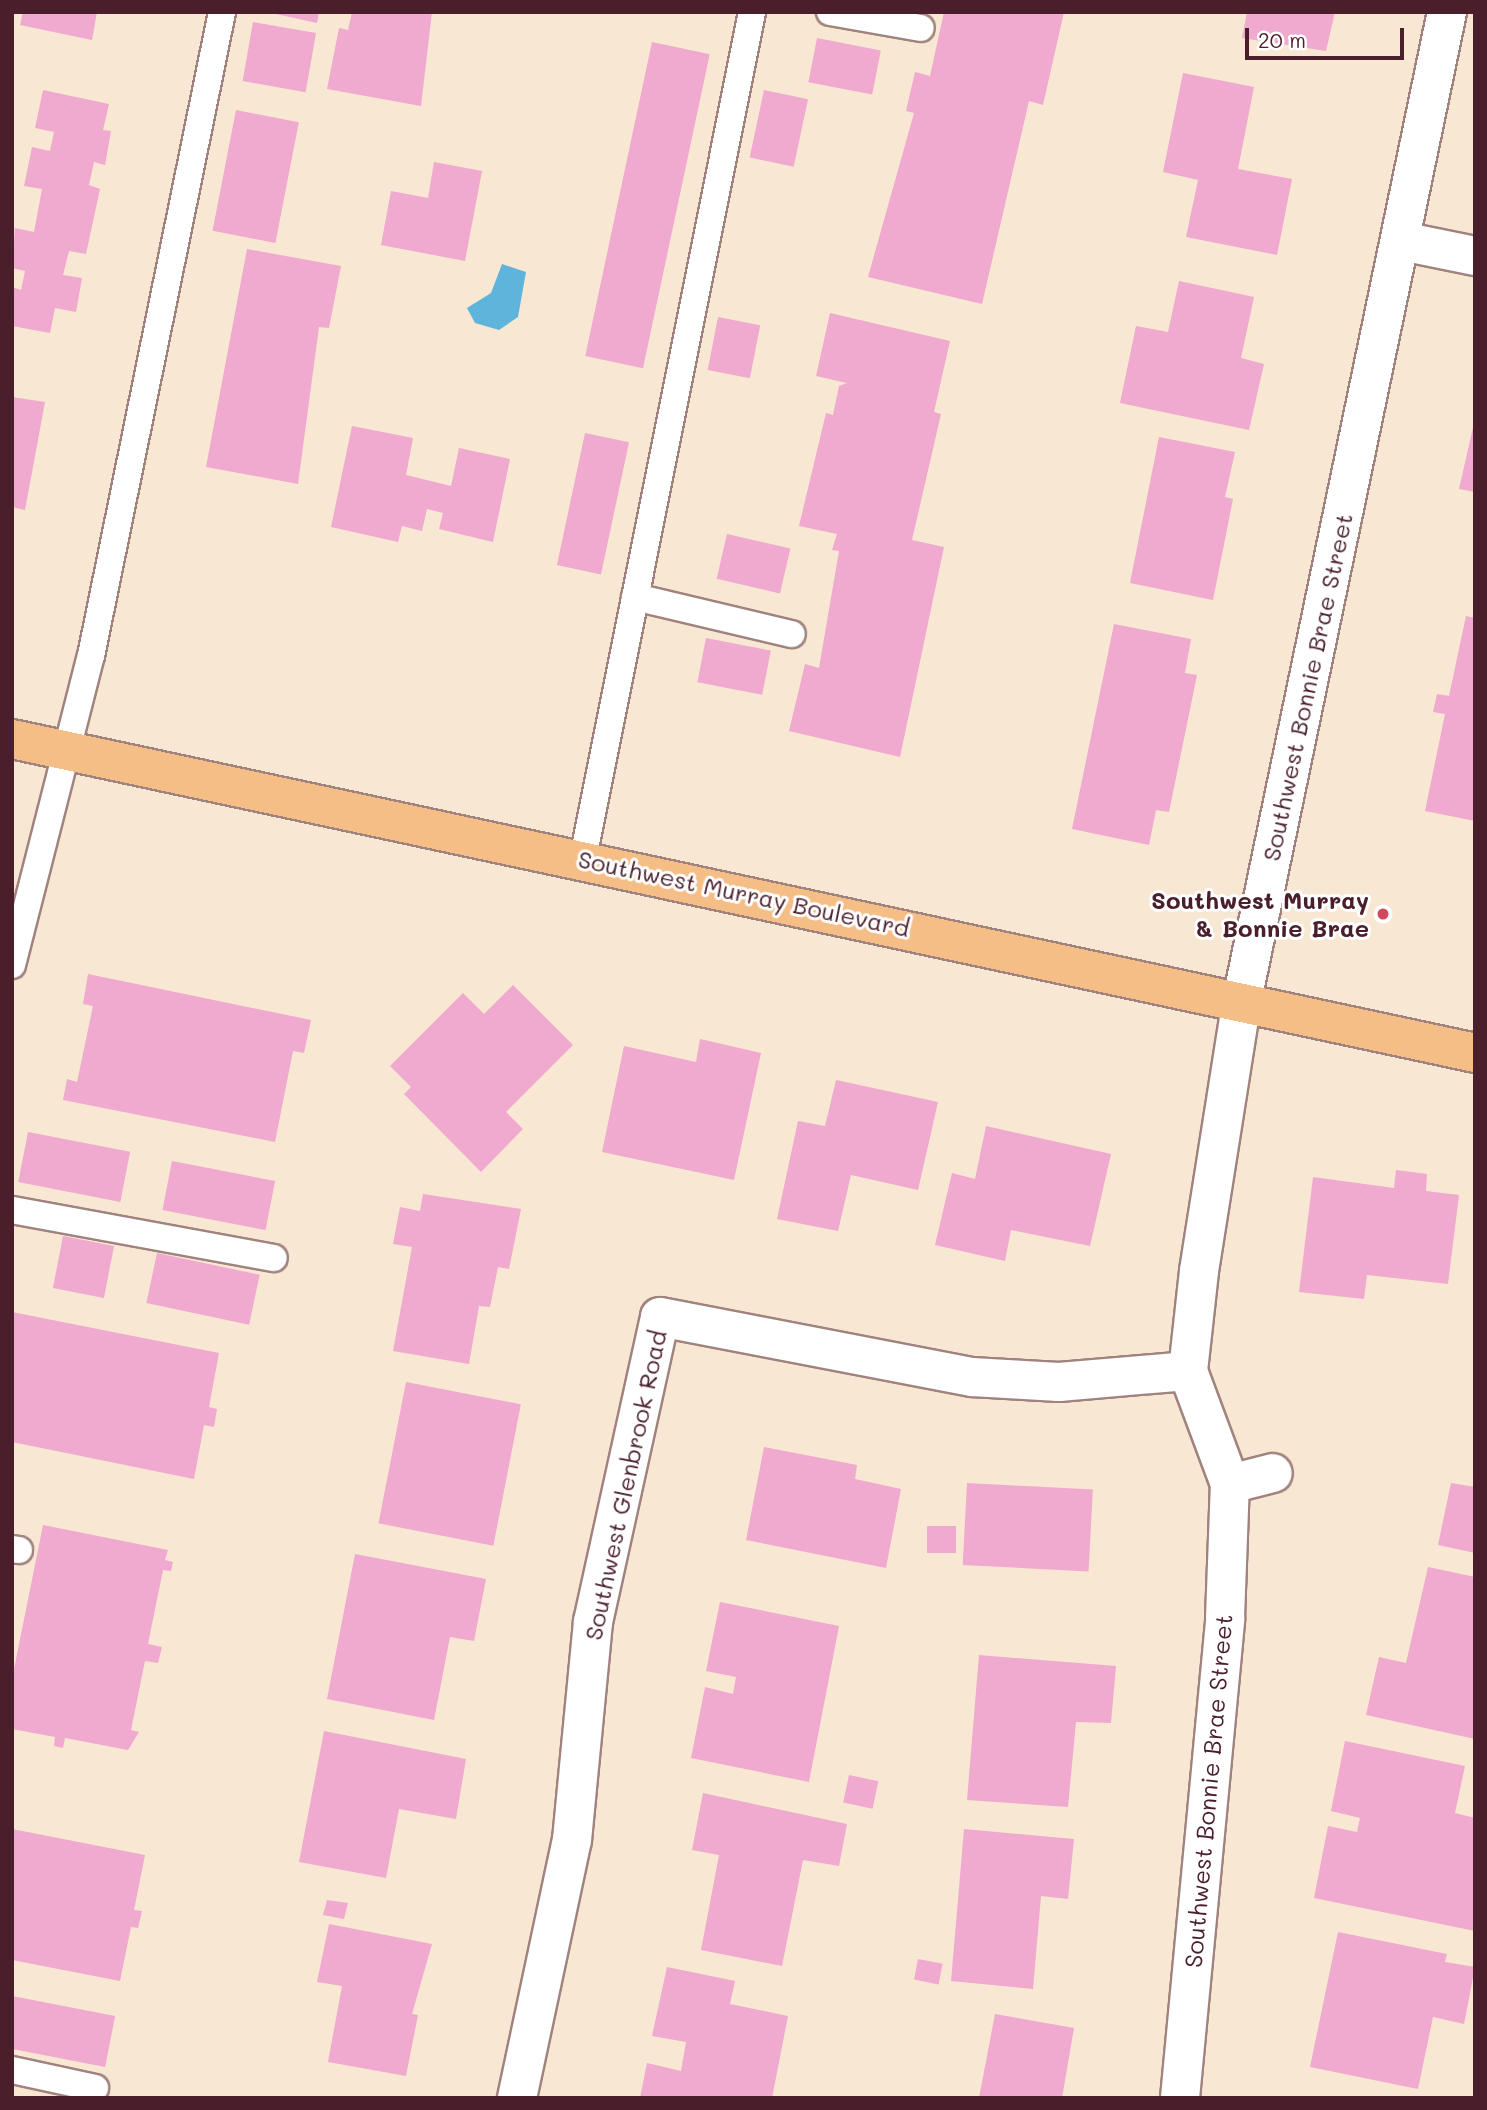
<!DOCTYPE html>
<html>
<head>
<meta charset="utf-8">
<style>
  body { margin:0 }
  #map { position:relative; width:1487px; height:2110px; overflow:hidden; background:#f7e7d3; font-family:Mali,sans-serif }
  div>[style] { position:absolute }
  .water>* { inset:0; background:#5fb4db }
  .building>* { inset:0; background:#f0a9cf; transform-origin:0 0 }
  .roads { filter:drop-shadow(2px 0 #a0837f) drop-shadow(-2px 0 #a0837f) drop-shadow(0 2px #a0837f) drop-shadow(0 -2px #a0837f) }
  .lane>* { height:26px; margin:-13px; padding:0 13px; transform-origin:13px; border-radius:13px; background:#fff }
  .street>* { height:38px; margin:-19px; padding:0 19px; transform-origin:19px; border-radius:19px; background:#fff }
  .primary>* { height:38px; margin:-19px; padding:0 19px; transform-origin:19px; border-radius:19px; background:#f5be86 }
  .dots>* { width:19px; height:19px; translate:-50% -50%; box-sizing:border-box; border:4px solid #fff; border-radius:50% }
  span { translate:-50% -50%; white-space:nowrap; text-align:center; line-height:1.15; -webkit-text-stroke:6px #fff; paint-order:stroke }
  .street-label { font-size:24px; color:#4a1f2b }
  .poi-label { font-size:24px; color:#4a1f2b; font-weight:700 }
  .right { translate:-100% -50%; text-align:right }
  .frame { position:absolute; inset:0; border:14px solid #4a1f2b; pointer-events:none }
  .scale { position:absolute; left:1245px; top:28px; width:159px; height:32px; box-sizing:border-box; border:4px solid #4a1f2b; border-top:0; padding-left:9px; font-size:21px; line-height:24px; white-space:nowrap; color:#4a1f2b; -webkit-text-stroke:5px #fff; paint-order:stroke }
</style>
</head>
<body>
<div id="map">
  <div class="water">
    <i style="clip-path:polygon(502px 264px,526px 272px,518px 317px,499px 330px,475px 323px,467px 308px,491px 293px)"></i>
  </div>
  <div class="building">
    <i style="clip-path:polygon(23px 12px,97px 12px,92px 40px,20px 25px)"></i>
    <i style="clip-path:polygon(267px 12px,319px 12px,317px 23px)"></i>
    <i style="clip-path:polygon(352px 12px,432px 12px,421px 106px,327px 89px,339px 28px,348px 30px)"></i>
    <i style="clip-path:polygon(944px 12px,1064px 12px,1043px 105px,1029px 101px,982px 304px,868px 277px,914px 113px,906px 111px,915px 72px,930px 76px)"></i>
    <i style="clip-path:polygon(1247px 12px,1335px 12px,1326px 51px,1242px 38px)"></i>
    <i style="left:253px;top:22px;width:64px;height:60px;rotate:10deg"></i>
    <i style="left:817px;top:38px;width:65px;height:45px;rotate:11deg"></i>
    <i style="left:652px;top:42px;width:59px;height:321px;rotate:12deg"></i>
    <i style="clip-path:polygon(1183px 73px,1254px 87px,1238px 169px,1292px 179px,1277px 255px,1186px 237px,1198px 180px,1163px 172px)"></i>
    <i style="clip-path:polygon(43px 90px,109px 104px,103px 130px,111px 131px,105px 165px,94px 162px,89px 185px,100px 189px,86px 254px,69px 251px,63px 275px,82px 278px,76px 312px,55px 308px,50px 333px,12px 326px,12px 287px,21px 290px,25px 271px,12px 268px,15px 228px,34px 232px,42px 189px,24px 186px,32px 147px,50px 151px,54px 132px,35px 128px)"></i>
    <i style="left:764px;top:90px;width:45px;height:69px;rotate:12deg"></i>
    <i style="left:236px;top:110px;width:64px;height:123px;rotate:11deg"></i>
    <i style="clip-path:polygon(434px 162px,482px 171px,465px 261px,381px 245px,391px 191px,428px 198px)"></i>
    <i style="clip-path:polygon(247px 249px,341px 266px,329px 328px,319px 327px,298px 484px,206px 467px)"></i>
    <i style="clip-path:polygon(1179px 281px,1254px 297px,1241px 358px,1264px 364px,1249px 430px,1120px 403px,1136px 326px,1168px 332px)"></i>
    <i style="clip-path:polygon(830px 313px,950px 341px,934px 412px,941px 414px,912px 540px,944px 547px,900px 757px,789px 731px,805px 664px,819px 668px,839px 551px,832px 550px,837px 534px,799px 526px,826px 413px,833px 415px,839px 386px,847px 383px,816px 376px)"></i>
    <i style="left:718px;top:317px;width:43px;height:54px;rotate:11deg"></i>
    <i style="clip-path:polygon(12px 397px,45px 402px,25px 510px,12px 507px)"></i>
    <i style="clip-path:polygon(1474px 423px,1475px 423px,1475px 492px,1459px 489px)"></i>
    <i style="clip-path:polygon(352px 426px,413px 438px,406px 475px,451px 486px,459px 448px,510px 459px,493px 542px,439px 529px,443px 513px,427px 509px,422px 531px,402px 526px,398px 542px,331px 527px)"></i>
    <i style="left:585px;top:433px;width:45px;height:135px;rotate:12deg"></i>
    <i style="clip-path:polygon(1159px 437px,1235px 452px,1225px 497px,1233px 499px,1213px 600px,1130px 583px)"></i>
    <i style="left:727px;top:534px;width:65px;height:46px;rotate:13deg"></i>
    <i style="clip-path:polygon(1466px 616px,1475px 618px,1475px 821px,1425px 811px,1445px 714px,1433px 712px,1437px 694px,1449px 696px)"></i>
    <i style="clip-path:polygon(1114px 624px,1191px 639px,1185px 673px,1197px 675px,1169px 812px,1156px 810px,1149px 845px,1072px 829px)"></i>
    <i style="left:706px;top:638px;width:66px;height:45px;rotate:11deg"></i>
    <i style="clip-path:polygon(88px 974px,311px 1020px,304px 1053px,293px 1051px,275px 1142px,63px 1100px,67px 1079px,77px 1082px,93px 1006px,83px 1004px)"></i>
    <i style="clip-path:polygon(513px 985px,573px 1045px,506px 1112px,523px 1129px,481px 1172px,404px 1094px,411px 1087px,390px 1066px,463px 993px,484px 1014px)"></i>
    <i style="clip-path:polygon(700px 1039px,761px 1053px,734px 1180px,602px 1152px,624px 1046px,696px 1062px)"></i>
    <i style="clip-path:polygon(836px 1080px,938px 1102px,918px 1190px,851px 1175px,838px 1231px,777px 1219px,798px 1121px,825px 1126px)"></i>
    <i style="clip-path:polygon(986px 1126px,1111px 1154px,1090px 1246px,1011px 1230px,1005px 1261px,935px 1245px,952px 1173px,975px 1179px)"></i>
    <i style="left:28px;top:1132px;width:104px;height:51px;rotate:11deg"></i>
    <i style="left:172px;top:1161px;width:105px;height:50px;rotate:11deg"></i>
    <i style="clip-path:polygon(1396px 1170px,1427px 1174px,1426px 1191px,1459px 1195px,1448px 1284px,1367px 1275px,1364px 1299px,1299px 1292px,1313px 1177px,1394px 1188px)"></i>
    <i style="clip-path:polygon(423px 1194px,521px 1209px,509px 1269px,498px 1267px,490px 1307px,479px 1306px,469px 1364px,393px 1351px,412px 1247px,393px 1244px,400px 1207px,420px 1211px)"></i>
    <i style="left:63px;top:1236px;width:52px;height:53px;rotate:11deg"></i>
    <i style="left:157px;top:1253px;width:105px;height:51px;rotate:12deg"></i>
    <i style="clip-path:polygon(12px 1312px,219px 1353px,209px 1407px,217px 1409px,214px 1427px,204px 1425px,194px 1479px,12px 1442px)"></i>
    <i style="left:406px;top:1382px;width:117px;height:144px;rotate:11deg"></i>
    <i style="clip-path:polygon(764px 1447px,857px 1465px,855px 1479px,901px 1489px,886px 1568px,746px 1540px)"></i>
    <i style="left:967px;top:1483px;width:126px;height:82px;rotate:3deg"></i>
    <i style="clip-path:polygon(1451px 1483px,1475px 1487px,1475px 1553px,1438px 1545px)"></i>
    <i style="clip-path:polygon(43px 1525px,168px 1550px,165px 1560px,173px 1562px,171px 1571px,163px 1570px,148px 1644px,162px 1647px,158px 1663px,145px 1661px,131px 1730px,139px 1732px,128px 1750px,65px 1738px,63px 1748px,54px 1746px,55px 1737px,12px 1729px,12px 1679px)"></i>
    <i style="left:927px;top:1526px;width:29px;height:27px"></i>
    <i style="clip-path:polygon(355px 1554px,486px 1579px,474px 1641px,450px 1637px,434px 1720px,327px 1699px)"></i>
    <i style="clip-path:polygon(1428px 1567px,1475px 1577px,1475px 1739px,1366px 1715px,1379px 1657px,1406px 1663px)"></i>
    <i style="clip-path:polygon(720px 1602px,839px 1626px,809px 1782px,691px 1758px,705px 1687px,733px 1694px,736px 1677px,706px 1671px)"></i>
    <i style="clip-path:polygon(979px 1655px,1116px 1666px,1111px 1723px,1076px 1722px,1068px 1807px,967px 1800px)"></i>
    <i style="clip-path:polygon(324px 1731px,466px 1759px,456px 1819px,399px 1809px,386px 1878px,299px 1862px)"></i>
    <i style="clip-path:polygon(1345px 1741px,1465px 1766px,1455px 1813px,1475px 1818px,1475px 1931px,1314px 1898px,1328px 1826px,1357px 1832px,1360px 1818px,1331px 1811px)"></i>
    <i style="left:849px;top:1775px;width:30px;height:28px;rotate:12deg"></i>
    <i style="clip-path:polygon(703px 1793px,847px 1824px,839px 1866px,803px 1860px,782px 1966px,701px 1950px,719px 1855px,692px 1850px)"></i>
    <i style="clip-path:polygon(12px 1829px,145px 1855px,134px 1910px,142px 1911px,138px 1928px,131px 1927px,120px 1981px,12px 1960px)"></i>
    <i style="clip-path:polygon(964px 1829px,1074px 1839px,1068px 1899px,1041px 1896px,1033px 1989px,951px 1981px)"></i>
    <i style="clip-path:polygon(327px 1900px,348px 1903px,344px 1919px,323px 1915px)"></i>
    <i style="clip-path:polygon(329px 1924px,432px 1944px,412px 2014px,418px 2015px,406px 2076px,328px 2062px,342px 1986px,317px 1982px)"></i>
    <i style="clip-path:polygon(1338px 1932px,1447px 1954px,1445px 1962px,1475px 1967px,1464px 2024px,1433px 2017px,1418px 2089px,1310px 2067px)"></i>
    <i style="left:918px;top:1959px;width:25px;height:21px;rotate:11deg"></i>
    <i style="clip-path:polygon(667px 1967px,735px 1981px,730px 2004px,788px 2016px,772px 2098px,640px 2098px,647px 2063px,681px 2071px,686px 2042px,652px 2036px)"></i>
    <i style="left:12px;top:1996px;width:105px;height:52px;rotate:11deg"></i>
    <i style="clip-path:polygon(995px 2014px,1074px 2028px,1062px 2098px,979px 2098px)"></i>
  </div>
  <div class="roads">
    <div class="lane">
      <i style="left:830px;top:12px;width:92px;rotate:10deg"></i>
      <i style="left:635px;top:597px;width:161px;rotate:13.3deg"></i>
      <i style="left:583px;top:858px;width:863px;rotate:-78.7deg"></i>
      <i style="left:12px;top:965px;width:319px;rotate:-75.7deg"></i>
      <i style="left:91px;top:656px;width:657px;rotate:-78.5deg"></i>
      <i style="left:12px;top:1210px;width:266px;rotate:10.4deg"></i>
      <i style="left:12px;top:1549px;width:7px;rotate:8deg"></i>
      <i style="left:12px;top:2070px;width:85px;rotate:12.2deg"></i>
    </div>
    <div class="street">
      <i style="left:1401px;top:241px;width:76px;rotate:11.5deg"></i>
      <i style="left:1230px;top:1484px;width:44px;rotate:-14.3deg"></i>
      <i style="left:517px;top:2098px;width:264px;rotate:-78deg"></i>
      <i style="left:572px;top:1840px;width:219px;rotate:-84.5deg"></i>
      <i style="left:593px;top:1622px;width:312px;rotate:-77.6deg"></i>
      <i style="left:660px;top:1317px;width:318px;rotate:10.9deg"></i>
      <i style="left:972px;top:1377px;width:87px;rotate:3.3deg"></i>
      <i style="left:1059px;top:1382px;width:129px;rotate:-4.9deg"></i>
      <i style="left:1180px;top:2098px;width:482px;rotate:-84.6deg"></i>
      <i style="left:1225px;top:1618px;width:134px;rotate:-87.9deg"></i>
      <i style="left:1230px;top:1484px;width:121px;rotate:-110.4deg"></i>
      <i style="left:1188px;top:1371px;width:101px;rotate:-83.7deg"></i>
      <i style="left:1199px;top:1271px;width:274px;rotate:-81deg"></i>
      <i style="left:1242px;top:1000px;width:1009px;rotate:-78.28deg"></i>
    </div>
    <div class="primary">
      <i style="left:12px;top:739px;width:1496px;rotate:12.11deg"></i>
    </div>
  </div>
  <div class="dots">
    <i style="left:1383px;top:914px;background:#d1495b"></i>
  </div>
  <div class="street-label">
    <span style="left:1307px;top:687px;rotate:-78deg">Southwest Bonnie Brae Street</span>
    <span style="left:744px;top:893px;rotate:12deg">Southwest Murray Boulevard</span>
    <span style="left:625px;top:1485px;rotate:-78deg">Southwest Glenbrook Road</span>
    <span style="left:1208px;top:1791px;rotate:-85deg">Southwest Bonnie Brae Street</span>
  </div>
  <div class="poi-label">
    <span class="right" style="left:1369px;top:914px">Southwest Murray<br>&amp; Bonnie Brae</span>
  </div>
  <div class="frame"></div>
  <div class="scale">20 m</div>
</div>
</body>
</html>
